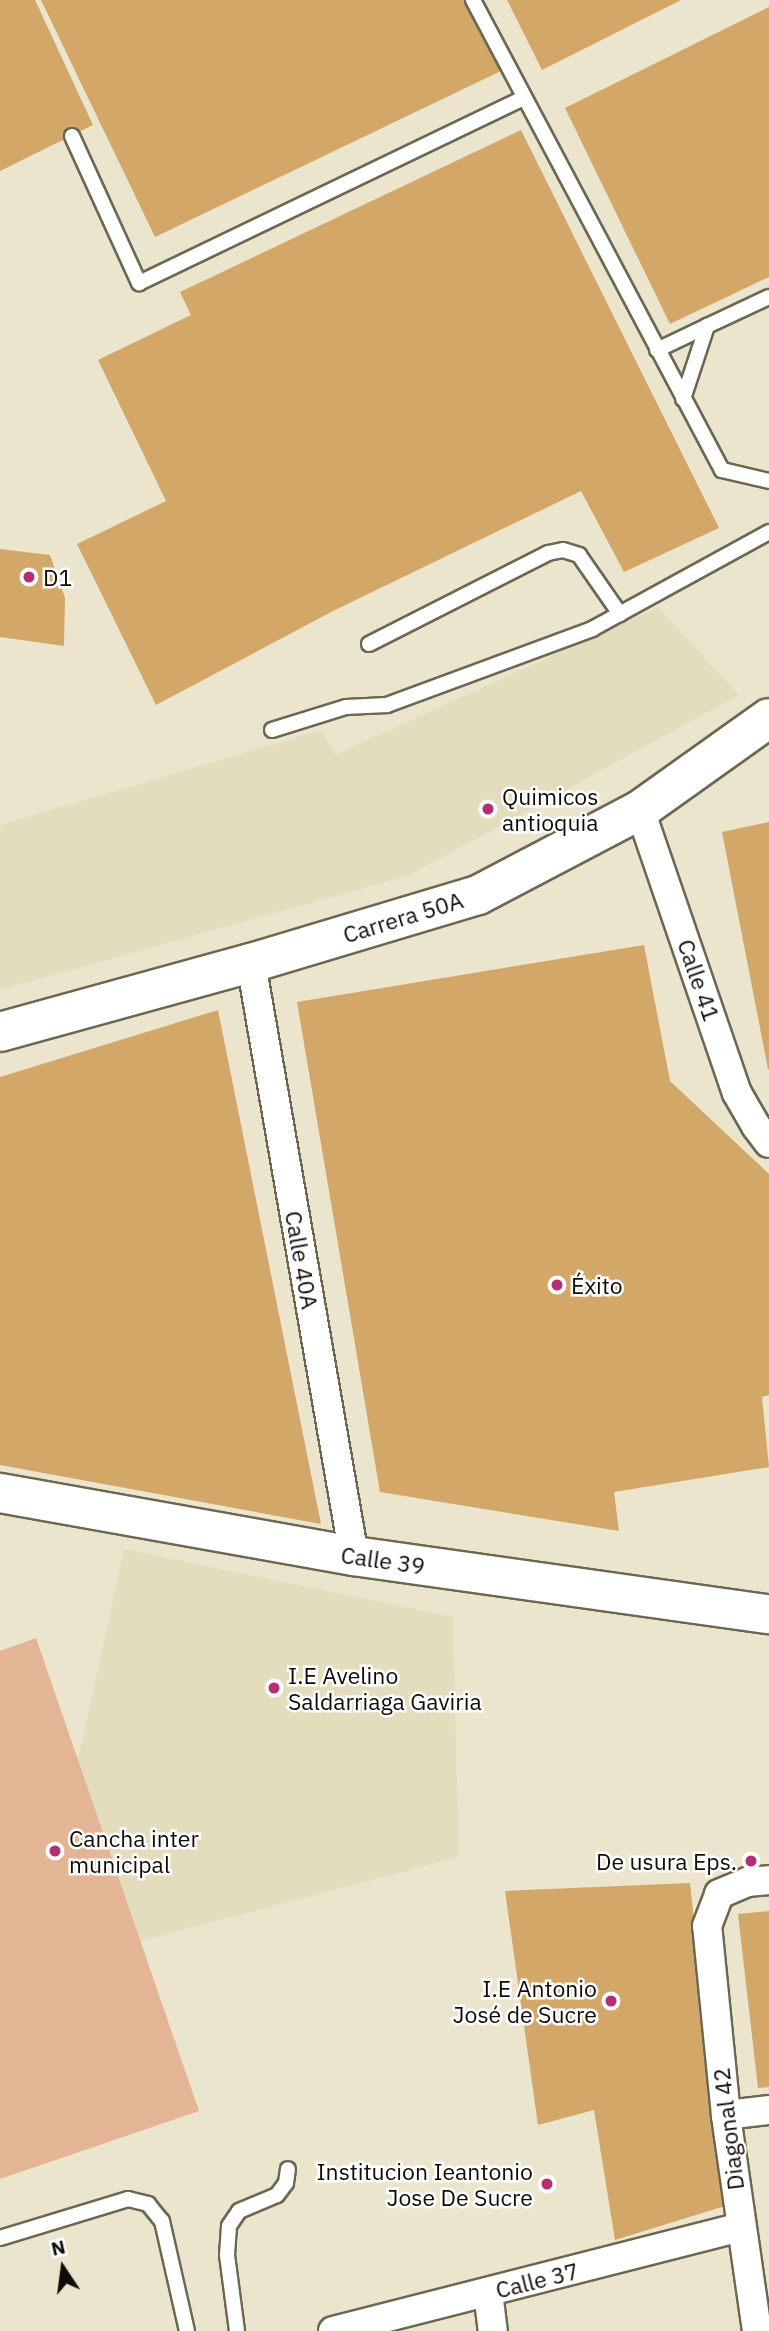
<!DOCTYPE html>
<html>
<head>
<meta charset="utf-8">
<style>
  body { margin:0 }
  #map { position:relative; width:769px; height:2331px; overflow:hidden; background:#ebe5cd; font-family:"IBM Plex Sans",sans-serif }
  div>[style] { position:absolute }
  .built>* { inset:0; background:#e4ddbd }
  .green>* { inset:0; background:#e3b595 }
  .building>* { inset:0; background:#d2a767 }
  .roads { filter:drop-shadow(2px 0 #6c6752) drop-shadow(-2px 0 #6c6752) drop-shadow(0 2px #6c6752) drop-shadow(0 -2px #6c6752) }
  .service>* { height:14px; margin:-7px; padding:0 7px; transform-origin:7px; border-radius:7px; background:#fff }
  .minor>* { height:28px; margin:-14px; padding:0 14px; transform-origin:14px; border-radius:14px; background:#fff }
  .secondary>* { height:38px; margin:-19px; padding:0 19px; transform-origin:19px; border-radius:19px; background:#fff }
  .dots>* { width:19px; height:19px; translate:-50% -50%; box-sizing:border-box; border:4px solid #fff; border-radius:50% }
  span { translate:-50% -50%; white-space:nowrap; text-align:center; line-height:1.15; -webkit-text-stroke:5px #fff; paint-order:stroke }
  .poi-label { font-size:23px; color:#0e0c05 }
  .left { translate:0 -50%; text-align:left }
  .right { translate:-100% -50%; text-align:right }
  .street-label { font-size:23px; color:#0e0c05 }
  .north { position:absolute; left:28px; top:2233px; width:70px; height:70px; -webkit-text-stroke:5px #fff; paint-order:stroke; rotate:347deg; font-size:19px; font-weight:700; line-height:28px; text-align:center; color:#0e0c05 }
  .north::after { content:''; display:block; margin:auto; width:24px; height:32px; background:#0e0c05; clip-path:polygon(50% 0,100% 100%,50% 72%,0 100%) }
</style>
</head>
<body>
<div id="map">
  <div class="built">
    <i style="clip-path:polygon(658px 607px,739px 695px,410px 875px,0 990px,0 825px,322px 730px,335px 755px)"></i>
    <i style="clip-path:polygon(124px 1549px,453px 1617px,459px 1857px,140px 1941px,78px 1760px)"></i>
  </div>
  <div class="green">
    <i style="clip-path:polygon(36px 1638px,199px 2111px,0 2179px,0 1651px)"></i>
  </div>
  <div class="building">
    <i style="clip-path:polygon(0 0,35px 0,93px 125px,0 171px)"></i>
    <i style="clip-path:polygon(41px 0,468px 0,503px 70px,155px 237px)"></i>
    <i style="clip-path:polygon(507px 0,681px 0,542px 70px)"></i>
    <i style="clip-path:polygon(769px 7px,769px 277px,670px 324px,565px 108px)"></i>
    <i style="clip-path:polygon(521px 130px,719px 528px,624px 572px,581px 491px,333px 611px,156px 705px,77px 544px,166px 501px,98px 360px,191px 315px,180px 292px)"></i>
    <i style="clip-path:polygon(0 549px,50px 555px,65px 598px,64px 646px,0 637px)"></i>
    <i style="clip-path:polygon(769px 822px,769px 1069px,768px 1069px,722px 832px)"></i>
    <i style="clip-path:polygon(644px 945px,670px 1081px,769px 1174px,769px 1395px,762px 1397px,769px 1467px,614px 1492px,619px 1531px,380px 1492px,297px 1002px)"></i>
    <i style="clip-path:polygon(218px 1010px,321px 1524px,0 1465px,0 1077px)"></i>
    <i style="clip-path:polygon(690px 1883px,725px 2206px,615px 2240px,594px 2110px,538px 2125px,505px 1891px)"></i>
    <i style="clip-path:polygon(769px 1911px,769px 2087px,758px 2088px,738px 1914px)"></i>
  </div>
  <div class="roads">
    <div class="service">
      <i style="left:473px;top:0;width:532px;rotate:62.09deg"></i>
      <i style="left:722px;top:470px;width:48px;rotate:13.2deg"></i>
      <i style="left:72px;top:136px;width:162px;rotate:65.5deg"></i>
      <i style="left:139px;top:283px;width:427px;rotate:-25.7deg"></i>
      <i style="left:657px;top:350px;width:55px;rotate:-25.6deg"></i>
      <i style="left:683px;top:399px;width:77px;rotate:-71.8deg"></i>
      <i style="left:707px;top:326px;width:68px;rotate:-25.1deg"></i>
      <i style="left:369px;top:644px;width:201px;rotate:-26.9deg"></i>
      <i style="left:548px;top:553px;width:15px;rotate:-11deg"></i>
      <i style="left:563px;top:550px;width:17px;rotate:17deg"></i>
      <i style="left:579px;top:555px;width:72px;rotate:55.2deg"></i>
      <i style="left:272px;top:730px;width:77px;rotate:-17.3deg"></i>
      <i style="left:346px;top:707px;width:41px;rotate:-2.8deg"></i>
      <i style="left:387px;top:705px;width:219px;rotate:-20.3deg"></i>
      <i style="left:592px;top:629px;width:202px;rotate:-28.7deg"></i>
      <i style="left:0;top:2238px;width:134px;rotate:-16.9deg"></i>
      <i style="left:128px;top:2199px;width:21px;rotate:14deg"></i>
      <i style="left:148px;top:2204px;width:22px;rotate:51deg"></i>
      <i style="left:162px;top:2221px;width:113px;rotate:77.2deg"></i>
      <i style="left:237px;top:2331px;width:77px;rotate:-97.5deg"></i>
      <i style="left:227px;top:2255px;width:29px;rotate:-86deg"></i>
      <i style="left:229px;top:2226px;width:18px;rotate:-56deg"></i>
      <i style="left:239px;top:2211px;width:41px;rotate:-22.8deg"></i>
      <i style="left:277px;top:2195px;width:15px;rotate:-53deg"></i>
      <i style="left:286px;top:2183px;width:14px;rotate:-82deg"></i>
    </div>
    <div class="minor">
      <i style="left:640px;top:810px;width:299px;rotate:71.1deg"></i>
      <i style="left:737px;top:1093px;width:38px;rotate:60deg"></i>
      <i style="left:756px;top:1126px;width:21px;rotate:53deg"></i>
      <i style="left:251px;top:963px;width:602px;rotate:80.15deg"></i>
      <i style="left:726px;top:2115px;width:43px;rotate:-6.6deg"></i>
      <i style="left:488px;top:2292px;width:39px;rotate:83deg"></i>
      <i style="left:333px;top:2331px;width:421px;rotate:-14.3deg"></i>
      <i style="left:757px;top:2331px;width:218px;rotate:-98.2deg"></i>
      <i style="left:726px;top:2115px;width:190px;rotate:-95.7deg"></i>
      <i style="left:707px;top:1926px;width:34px;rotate:-69deg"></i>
      <i style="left:719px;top:1894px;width:30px;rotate:-23deg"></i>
      <i style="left:747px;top:1882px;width:22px;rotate:-5deg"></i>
    </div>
    <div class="secondary">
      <i style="left:0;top:1032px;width:260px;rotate:-15.4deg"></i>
      <i style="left:251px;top:963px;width:237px;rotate:-16.7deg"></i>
      <i style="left:478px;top:895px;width:183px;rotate:-27.7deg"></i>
      <i style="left:640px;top:810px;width:158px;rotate:-35.5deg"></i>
      <i style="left:0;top:1493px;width:360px;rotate:10.1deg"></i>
      <i style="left:354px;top:1556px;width:419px;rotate:8deg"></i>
    </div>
  </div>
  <div class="dots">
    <i style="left:29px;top:577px;background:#b42e70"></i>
    <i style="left:488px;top:809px;background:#b42e70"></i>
    <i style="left:557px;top:1285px;background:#b42e70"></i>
    <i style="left:274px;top:1688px;background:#b42e70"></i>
    <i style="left:55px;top:1851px;background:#b42e70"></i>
    <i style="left:751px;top:1861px;background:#b42e70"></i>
    <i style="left:611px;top:2001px;background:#b42e70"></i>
    <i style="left:547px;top:2184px;background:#b42e70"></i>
  </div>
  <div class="poi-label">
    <span class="left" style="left:43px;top:577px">D1</span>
    <span class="left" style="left:502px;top:809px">Quimicos<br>antioquia</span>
    <span class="left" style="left:571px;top:1285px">Éxito</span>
    <span class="left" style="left:288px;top:1688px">I.E Avelino<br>Saldarriaga Gaviria</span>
    <span class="left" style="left:69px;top:1851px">Cancha inter<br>municipal</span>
    <span class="right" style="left:737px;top:1861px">De usura Eps.</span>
    <span class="right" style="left:597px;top:2001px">I.E Antonio<br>José de Sucre</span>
    <span class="right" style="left:533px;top:2184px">Institucion Ieantonio<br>Jose De Sucre</span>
  </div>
  <div class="street-label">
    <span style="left:403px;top:917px;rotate:-17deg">Carrera 50A</span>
    <span style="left:699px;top:980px;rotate:71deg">Calle 41</span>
    <span style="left:302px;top:1260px;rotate:80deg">Calle 40A</span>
    <span style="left:383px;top:1560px;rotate:8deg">Calle 39</span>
    <span style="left:728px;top:2129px;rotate:-97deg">Diagonal 42</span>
    <span style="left:537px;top:2280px;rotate:-14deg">Calle 37</span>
  </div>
  <div class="north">N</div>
</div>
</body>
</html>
